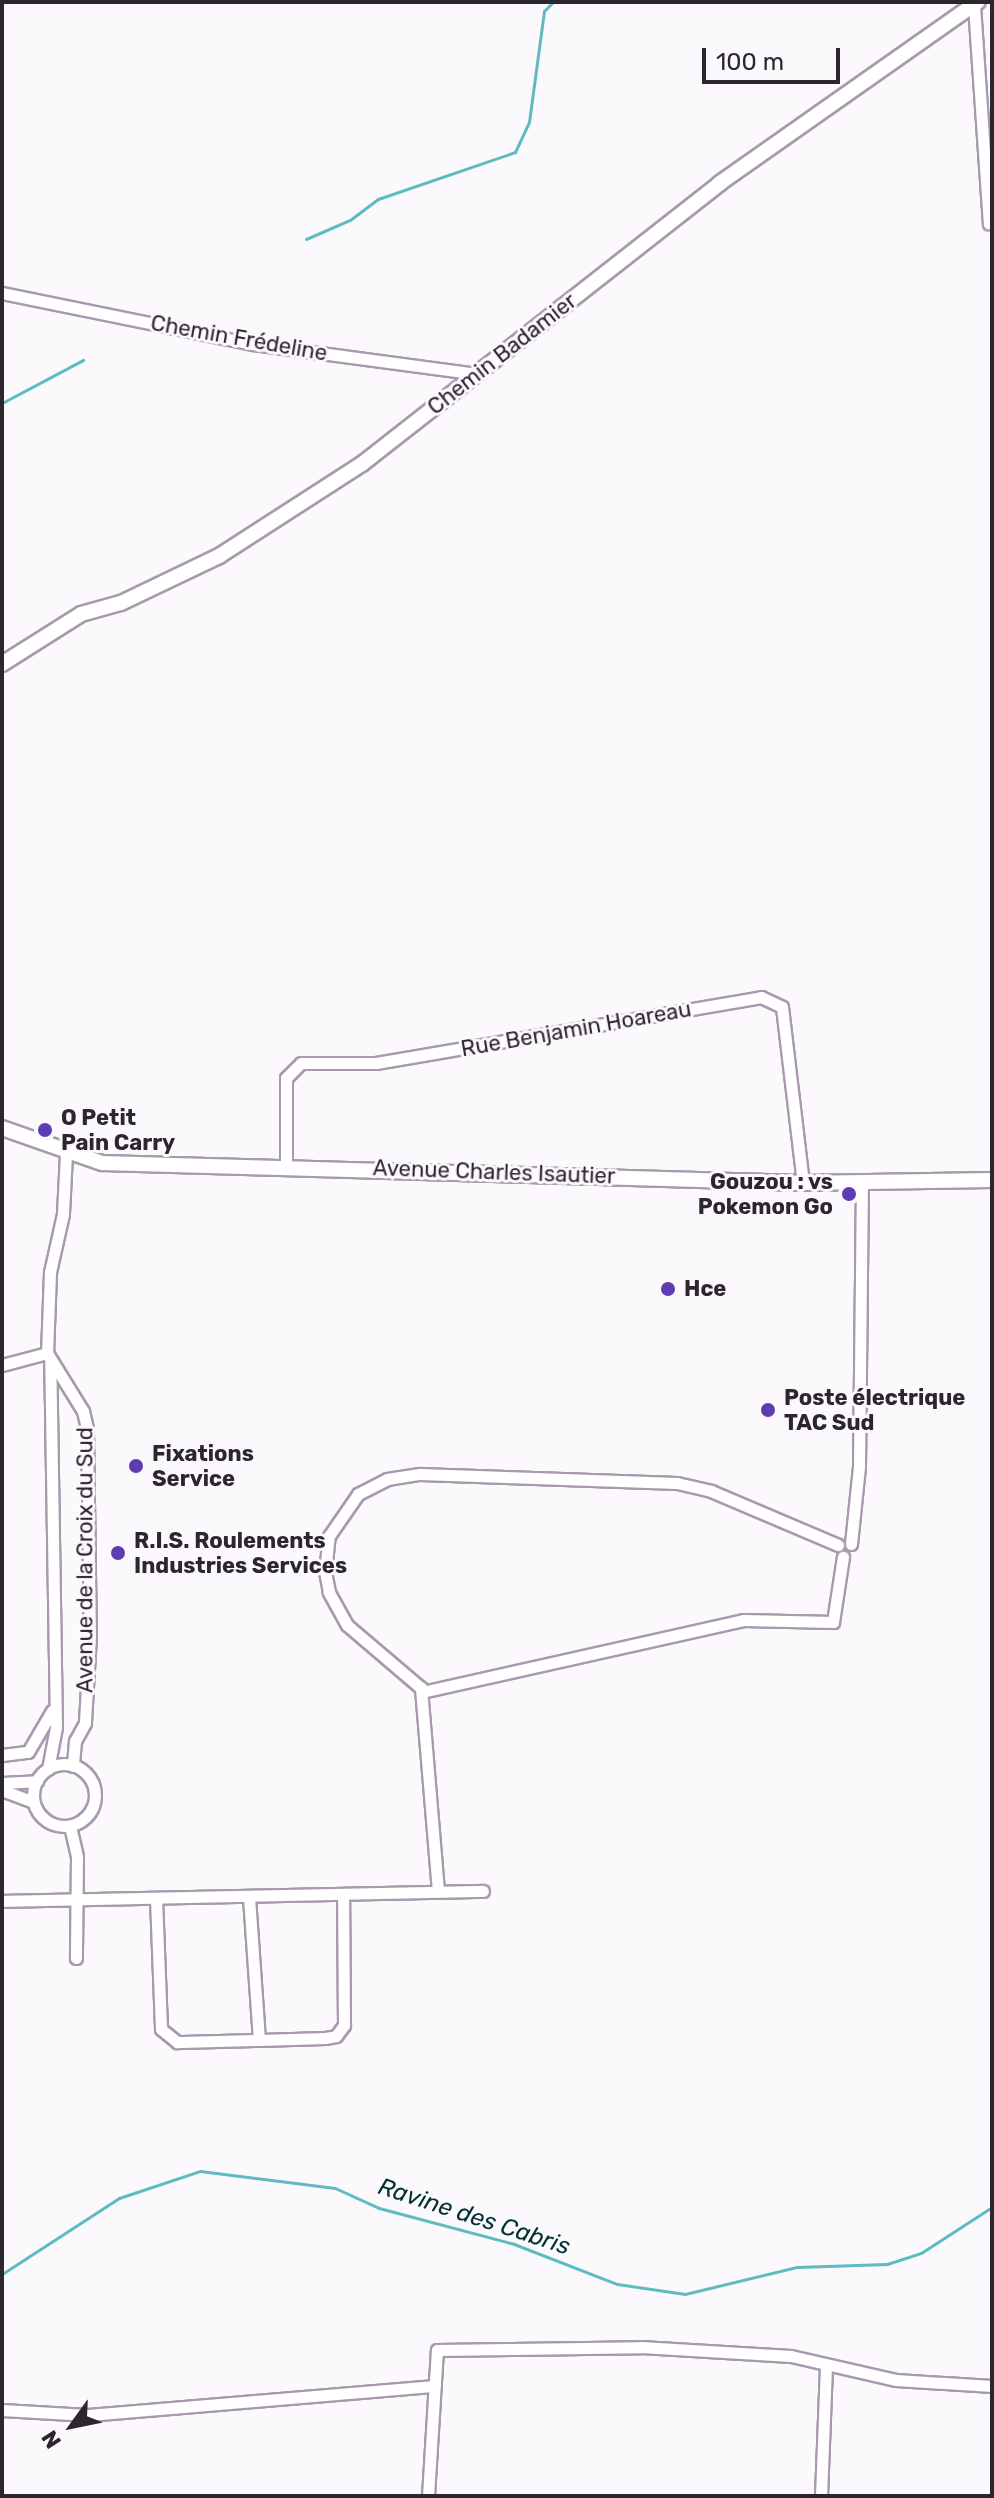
<!DOCTYPE html>
<html>
<head>
<meta charset="utf-8">
<style>
  body { margin:0 }
  #map { position:relative; width:994px; height:2498px; overflow:hidden; background:#fcf9fd; font-family:Rubik,sans-serif }
  div>[style] { position:absolute }
  .stream>* { height:3px; margin:-1.5px; padding:0 1.5px; transform-origin:1.5px; border-radius:1.5px; background:#5dbcbf }
  .roads { filter:drop-shadow(2px 0 #a89aac) drop-shadow(-2px 0 #a89aac) drop-shadow(0 2px #a89aac) drop-shadow(0 -2px #a89aac) }
  .minor>* { height:11px; margin:-5.5px; padding:0 5.5px; transform-origin:5.5px; border-radius:5.5px; background:#fff }
  .minor>.ring { margin:-5.5px; padding:0; box-sizing:content-box; background:none; border:11px solid #fff; border-radius:50% }
  .tertiary>* { height:14px; margin:-7px; padding:0 7px; transform-origin:7px; border-radius:7px; background:#fff }
  .dots>* { width:22px; height:22px; translate:-50% -50%; box-sizing:border-box; border:4px solid #fcf9fd; border-radius:50% }
  span { translate:-50% -50%; white-space:nowrap; text-align:center; line-height:1.15; -webkit-text-stroke:6px #fcf9fd; paint-order:stroke }
  .street-label { font-size:22px; color:#2c262e }
  .poi-label { font-size:22px; color:#2c262e; font-weight:700 }
  .left { translate:0 -50%; text-align:left }
  .right { translate:-100% -50%; text-align:right }
  .water-label { font-size:24px; color:#003132; font-style:italic }
  .frame { position:absolute; inset:0; border:4px solid #2c262e; pointer-events:none }
  .north { position:absolute; left:32px; top:2386px; width:80px; height:80px; -webkit-text-stroke:6px #fcf9fd; paint-order:stroke; rotate:237deg; font-size:22px; font-weight:700; line-height:32px; text-align:center; color:#2c262e }
  .north::after { content:''; display:block; margin:auto; width:28px; height:36px; background:#2c262e; clip-path:polygon(50% 0,100% 100%,50% 72%,0 100%) }
  .scale { position:absolute; left:702px; top:48px; width:138px; height:36px; box-sizing:border-box; border:4px solid #2c262e; border-top:0; padding-left:10px; font-size:24px; line-height:28px; white-space:nowrap; color:#2c262e; -webkit-text-stroke:6px #fcf9fd; paint-order:stroke }
</style>
</head>
<body>
<div id="map">
  <div class="stream">
    <i style="left:306px;top:239px;width:48px;rotate:-23.4deg"></i>
    <i style="left:350px;top:220px;width:35px;rotate:-37deg"></i>
    <i style="left:378px;top:199px;width:145px;rotate:-18.9deg"></i>
    <i style="left:515px;top:152px;width:33px;rotate:-65deg"></i>
    <i style="left:529px;top:122px;width:112px;rotate:-82.3deg"></i>
    <i style="left:544px;top:11px;width:13px;rotate:-45deg"></i>
    <i style="left:2px;top:403px;width:92px;rotate:-28deg"></i>
    <i style="left:2px;top:2274px;width:140px;rotate:-33deg"></i>
    <i style="left:119px;top:2198px;width:85px;rotate:-18.4deg"></i>
    <i style="left:200px;top:2171px;width:136px;rotate:7.2deg"></i>
    <i style="left:335px;top:2188px;width:48px;rotate:24.4deg"></i>
    <i style="left:379px;top:2208px;width:140px;rotate:14.9deg"></i>
    <i style="left:514px;top:2244px;width:110px;rotate:21.2deg"></i>
    <i style="left:617px;top:2284px;width:69px;rotate:8.4deg"></i>
    <i style="left:685px;top:2294px;width:115px;rotate:-13.6deg"></i>
    <i style="left:797px;top:2267px;width:90px;rotate:-1.9deg"></i>
    <i style="left:887px;top:2264px;width:36px;rotate:-18deg"></i>
    <i style="left:921px;top:2253px;width:85px;rotate:-32.9deg"></i>
  </div>
  <div class="roads">
    <div class="minor">
      <i style="left:974px;top:5px;width:219px;rotate:86.1deg"></i>
      <i style="left:2px;top:293px;width:256px;rotate:11.5deg"></i>
      <i style="left:253px;top:344px;width:226px;rotate:7.6deg"></i>
      <i style="left:66px;top:1154px;width:60px;rotate:92.9deg"></i>
      <i style="left:63px;top:1214px;width:59px;rotate:102.6deg"></i>
      <i style="left:50px;top:1272px;width:81px;rotate:92.1deg"></i>
      <i style="left:47px;top:1353px;width:68px;rotate:58.2deg"></i>
      <i style="left:83px;top:1411px;width:18px;rotate:77deg"></i>
      <i style="left:87px;top:1429px;width:206px;rotate:89.2deg"></i>
      <i style="left:90px;top:1635px;width:88px;rotate:93.3deg"></i>
      <i style="left:85px;top:1723px;width:21px;rotate:119deg"></i>
      <i style="left:75px;top:1741px;width:25px;rotate:95deg"></i>
      <i style="left:286px;top:1167px;width:89px;rotate:-90deg"></i>
      <i style="left:286px;top:1078px;width:21px;rotate:-45deg"></i>
      <i style="left:301px;top:1063px;width:75px"></i>
      <i style="left:376px;top:1063px;width:391px;rotate:-9.7deg"></i>
      <i style="left:761px;top:997px;width:23px;rotate:25deg"></i>
      <i style="left:782px;top:1007px;width:177px;rotate:83.2deg"></i>
      <i style="left:2px;top:1365px;width:47px;rotate:-14.9deg"></i>
      <i style="left:851px;top:1544px;width:78px;rotate:-84.1deg"></i>
      <i style="left:859px;top:1466px;width:283px;rotate:-89.4deg"></i>
      <i style="left:422px;top:1692px;width:329px;rotate:-12.6deg"></i>
      <i style="left:743px;top:1620px;width:90px;rotate:1.3deg"></i>
      <i style="left:833px;top:1622px;width:66px;rotate:-81.3deg"></i>
      <i style="left:2px;top:1755px;width:26px;rotate:-7deg"></i>
      <i style="left:28px;top:1752px;width:48px;rotate:-59.7deg"></i>
      <i class="ring" style="left:33px;top:1764px;width:51px;height:51px"></i>
      <i style="left:48px;top:1769px;width:43px;rotate:-79.2deg"></i>
      <i style="left:56px;top:1727px;width:365px;rotate:-90.9deg"></i>
      <i style="left:2px;top:1783px;width:35px;rotate:-3deg"></i>
      <i style="left:2px;top:1790px;width:34px;rotate:21deg"></i>
      <i style="left:70px;top:1826px;width:31px;rotate:77deg"></i>
      <i style="left:77px;top:1856px;width:102px;rotate:90.6deg"></i>
      <i style="left:438px;top:1891px;width:204px;rotate:-94.8deg"></i>
      <i style="left:421px;top:1688px;width:97px;rotate:-139.6deg"></i>
      <i style="left:347px;top:1625px;width:38px;rotate:-119deg"></i>
      <i style="left:329px;top:1592px;width:20px;rotate:-101deg"></i>
      <i style="left:325px;top:1572px;width:36px;rotate:-84deg"></i>
      <i style="left:329px;top:1536px;width:51px;rotate:-55.4deg"></i>
      <i style="left:358px;top:1494px;width:33px;rotate:-27deg"></i>
      <i style="left:387px;top:1479px;width:33px;rotate:-9deg"></i>
      <i style="left:420px;top:1474px;width:257px;rotate:2deg"></i>
      <i style="left:677px;top:1483px;width:35px;rotate:13deg"></i>
      <i style="left:711px;top:1491px;width:138px;rotate:23deg"></i>
      <i style="left:156px;top:1898px;width:131px;rotate:87.8deg"></i>
      <i style="left:161px;top:2029px;width:21px;rotate:39deg"></i>
      <i style="left:177px;top:2042px;width:82px;rotate:-1.4deg"></i>
      <i style="left:259px;top:2040px;width:144px;rotate:-94deg"></i>
      <i style="left:2px;top:1901px;width:481px;rotate:-1.2deg"></i>
      <i style="left:259px;top:2040px;width:66px;rotate:-1.7deg"></i>
      <i style="left:325px;top:2038px;width:11px;rotate:-10deg"></i>
      <i style="left:336px;top:2036px;width:14px;rotate:-54deg"></i>
      <i style="left:344px;top:2025px;width:131px;rotate:-90.4deg"></i>
      <i style="left:2px;top:2410px;width:86px;rotate:3.3deg"></i>
      <i style="left:88px;top:2415px;width:348px;rotate:-4.8deg"></i>
      <i style="left:428px;top:2496px;width:146px;rotate:-86.5deg"></i>
      <i style="left:437px;top:2350px;width:204px;rotate:-0.8deg"></i>
      <i style="left:641px;top:2347px;width:150px;rotate:3.4deg"></i>
      <i style="left:791px;top:2356px;width:108px;rotate:12.9deg"></i>
      <i style="left:896px;top:2380px;width:96px;rotate:3.6deg"></i>
      <i style="left:821px;top:2496px;width:131px;rotate:-87.8deg"></i>
    </div>
    <div class="tertiary">
      <i style="left:2px;top:664px;width:93px;rotate:-32.3deg"></i>
      <i style="left:81px;top:614px;width:41px;rotate:-15.4deg"></i>
      <i style="left:121px;top:603px;width:109px;rotate:-25.6deg"></i>
      <i style="left:219px;top:556px;width:170px;rotate:-32.8deg"></i>
      <i style="left:362px;top:464px;width:455px;rotate:-38.1deg"></i>
      <i style="left:720px;top:183px;width:315px;rotate:-35.1deg"></i>
      <i style="left:2px;top:1128px;width:106px;rotate:19.3deg"></i>
      <i style="left:102px;top:1163px;width:701px;rotate:1.63deg"></i>
      <i style="left:803px;top:1183px;width:189px;rotate:-0.9deg"></i>
    </div>
  </div>
  <div class="dots">
    <i style="left:45px;top:1130px;background:#5d3cb4"></i>
    <i style="left:849px;top:1194px;background:#5d3cb4"></i>
    <i style="left:668px;top:1289px;background:#5d3cb4"></i>
    <i style="left:768px;top:1410px;background:#5d3cb4"></i>
    <i style="left:136px;top:1466px;background:#5d3cb4"></i>
    <i style="left:118px;top:1553px;background:#5d3cb4"></i>
  </div>
  <div class="street-label">
    <span style="left:239px;top:338px;rotate:10deg">Chemin Frédeline</span>
    <span style="left:502px;top:354px;rotate:-38deg">Chemin Badamier</span>
    <span style="left:576px;top:1029px;rotate:-10deg">Rue Benjamin Hoareau</span>
    <span style="left:494px;top:1172px;rotate:2deg">Avenue Charles Isautier</span>
    <span style="left:85px;top:1560px;rotate:-90deg">Avenue de la Croix du Sud</span>
  </div>
  <div class="poi-label">
    <span class="left" style="left:61px;top:1130px">O Petit<br>Pain Carry</span>
    <span class="right" style="left:833px;top:1194px">Gouzou : vs<br>Pokemon Go</span>
    <span class="left" style="left:684px;top:1289px">Hce</span>
    <span class="left" style="left:784px;top:1410px">Poste électrique<br>TAC Sud</span>
    <span class="left" style="left:152px;top:1466px">Fixations<br>Service</span>
    <span class="left" style="left:134px;top:1553px">R.I.S. Roulements<br>Industries Services</span>
  </div>
  <div class="water-label">
    <span style="left:474px;top:2217px;rotate:18deg">Ravine des Cabris</span>
  </div>
  <div class="frame"></div>
  <div class="north">N</div>
  <div class="scale">100 m</div>
</div>
</body>
</html>
